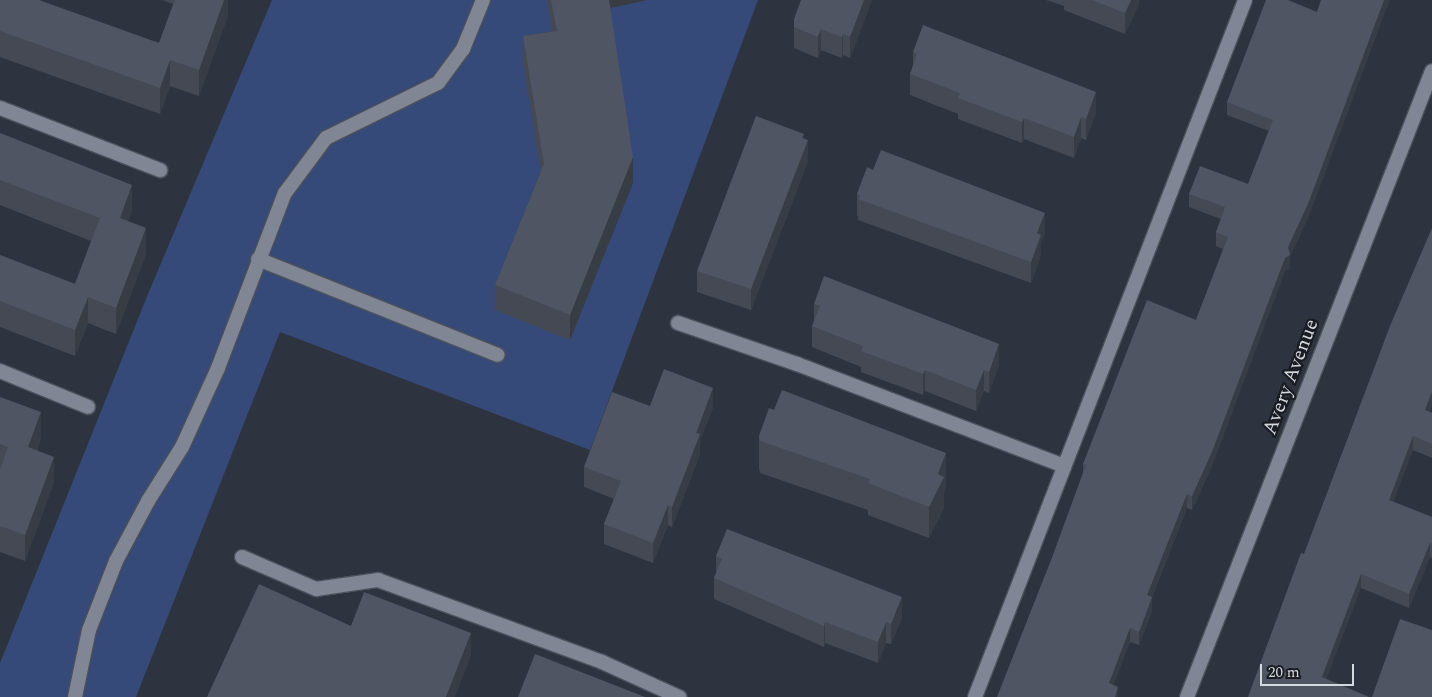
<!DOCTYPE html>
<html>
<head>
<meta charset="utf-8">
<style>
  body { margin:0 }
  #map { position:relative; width:1432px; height:697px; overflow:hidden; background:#2e343f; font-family:Spectral,serif }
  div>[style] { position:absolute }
  .green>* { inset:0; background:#354a79 }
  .roads { filter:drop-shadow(1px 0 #4b505a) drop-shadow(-1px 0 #4b505a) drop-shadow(0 1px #4b505a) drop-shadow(0 -1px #4b505a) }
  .service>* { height:14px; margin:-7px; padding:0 7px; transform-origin:7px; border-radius:7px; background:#808694 }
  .minor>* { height:14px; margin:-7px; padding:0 7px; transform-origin:7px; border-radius:7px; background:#808694 }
  .wall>* { inset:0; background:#444954 }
  .shaded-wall>* { inset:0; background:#373c45 }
  .building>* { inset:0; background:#4f5562 }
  span { translate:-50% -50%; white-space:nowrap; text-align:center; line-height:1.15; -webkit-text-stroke:4.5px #191c21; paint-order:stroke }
  .street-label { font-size:20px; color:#d4d8df }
  .scale { position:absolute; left:1260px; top:664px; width:94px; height:22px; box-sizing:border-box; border:2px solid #d4d8df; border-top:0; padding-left:6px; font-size:15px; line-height:18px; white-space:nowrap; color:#d4d8df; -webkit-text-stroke:4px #191c21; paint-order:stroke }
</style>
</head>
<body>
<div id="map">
  <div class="green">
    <i style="clip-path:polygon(272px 0,758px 0,590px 450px,280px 332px,136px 697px,0 697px,0 663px,148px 294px)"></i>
  </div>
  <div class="roads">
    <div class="service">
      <i style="left:0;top:108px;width:172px;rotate:21.2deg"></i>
      <i style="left:258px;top:259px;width:258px;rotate:21.8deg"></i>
      <i style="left:678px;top:323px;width:126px;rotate:19deg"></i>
      <i style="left:797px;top:364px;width:286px;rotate:20.9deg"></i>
      <i style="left:0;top:371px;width:95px;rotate:22.2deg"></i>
      <i style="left:242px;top:557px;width:81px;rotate:23.4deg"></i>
      <i style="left:316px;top:589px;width:63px;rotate:-8.3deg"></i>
      <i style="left:378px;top:580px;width:239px;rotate:20.1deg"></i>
      <i style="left:602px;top:662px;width:85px;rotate:24.4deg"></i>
      <i style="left:75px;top:697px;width:68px;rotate:-78.2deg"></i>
      <i style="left:89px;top:630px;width:74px;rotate:-68.6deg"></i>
      <i style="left:116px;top:561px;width:68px;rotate:-61.9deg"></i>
      <i style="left:148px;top:501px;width:64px;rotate:-57.8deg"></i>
      <i style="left:182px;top:447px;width:87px;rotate:-65.5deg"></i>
      <i style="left:218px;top:368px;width:187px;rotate:-69.1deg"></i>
      <i style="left:285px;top:193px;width:69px;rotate:-53.3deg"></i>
      <i style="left:326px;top:138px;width:125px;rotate:-26.2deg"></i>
      <i style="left:438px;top:83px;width:42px;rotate:-53.7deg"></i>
      <i style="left:463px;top:49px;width:53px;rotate:-67.8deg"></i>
      <i style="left:975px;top:697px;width:747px;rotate:-68.82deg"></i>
    </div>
    <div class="minor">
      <i style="left:1187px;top:697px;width:672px;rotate:-68.63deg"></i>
    </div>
  </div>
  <div class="wall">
    <i style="clip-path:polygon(0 0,159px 43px,173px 4px,162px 0,228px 0,228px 15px,199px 96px,170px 86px,160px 114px,0 57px)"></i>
    <i style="clip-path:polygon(547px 0,647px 0,610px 8px,633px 183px,570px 340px,495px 310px,495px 285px,541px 172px,523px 62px,523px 36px,552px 31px)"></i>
    <i style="clip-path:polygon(801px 0,872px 0,850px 58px,843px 55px,842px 58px,821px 50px,818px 58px,794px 48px,794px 27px)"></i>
    <i style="clip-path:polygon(1046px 0,1139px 0,1139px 4px,1125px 34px,1064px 10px,1064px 6px)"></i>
    <i style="clip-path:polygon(1321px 0,1390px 0,1386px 9px,1308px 218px,1290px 256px,1290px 268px,1285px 271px,1212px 466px,1192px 510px,1187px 508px,1152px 597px,1152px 611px,1139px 645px,1130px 642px,1113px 685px,1118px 697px,1053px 555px,1083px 473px,1083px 464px,1196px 320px,1223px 249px,1216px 246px,1216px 232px,1221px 219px,1189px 207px,1189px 194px,1248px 184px,1269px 131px,1227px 115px,1227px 102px,1317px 12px)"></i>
    <i style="clip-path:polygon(913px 52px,1096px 113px,1086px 140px,1081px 138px,1074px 158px,1024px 139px,1022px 143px,958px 119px,958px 114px,910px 95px,910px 74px,913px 67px)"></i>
    <i style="clip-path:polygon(0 133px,132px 211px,128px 221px,146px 254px,116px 334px,88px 323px,75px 356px,0 327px,0 255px,75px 284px,91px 241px,0 205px)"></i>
    <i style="clip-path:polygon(804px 139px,808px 161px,751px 310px,697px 292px,697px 271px)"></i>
    <i style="clip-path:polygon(857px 194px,1045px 234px,1041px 242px,1041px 255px,1031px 283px,858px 220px,858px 216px,857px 215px)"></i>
    <i style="clip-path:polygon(814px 304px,999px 365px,989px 393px,984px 391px,976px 411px,925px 391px,923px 395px,861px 372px,861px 367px,812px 347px,812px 326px,814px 321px)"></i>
    <i style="clip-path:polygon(0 397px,41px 438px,37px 450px,54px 482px,25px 561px,0 552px)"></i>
    <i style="clip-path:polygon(650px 406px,713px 408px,700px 440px,700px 454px,672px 527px,668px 525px,653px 563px,604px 544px,604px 524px,614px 499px,584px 487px,584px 467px)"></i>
    <i style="clip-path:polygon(1430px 412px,1432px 413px,1432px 458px,1413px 450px,1393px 502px,1432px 517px,1432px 558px,1430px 557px,1409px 608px,1361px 588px,1248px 697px,1304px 554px)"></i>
    <i style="clip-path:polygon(759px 436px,946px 485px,944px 492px,944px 508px,929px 538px,868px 515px,868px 510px,760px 473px,759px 468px)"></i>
    <i style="clip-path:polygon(716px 556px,902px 618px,891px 644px,886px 643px,878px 663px,825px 643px,824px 647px,714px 599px,714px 578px,716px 573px)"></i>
  </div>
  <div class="shaded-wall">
    <i style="clip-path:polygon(224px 0,228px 0,228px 15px,199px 96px,199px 70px)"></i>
    <i style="clip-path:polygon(606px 0,647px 0,606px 9px)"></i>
    <i style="clip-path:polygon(864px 0,872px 0,850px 58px,850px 37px)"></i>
    <i style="clip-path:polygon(1131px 0,1139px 0,1139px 4px,1125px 34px,1125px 13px)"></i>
    <i style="clip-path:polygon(1384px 0,1390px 0,1386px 9px,1308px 218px,1290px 256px,1290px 268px,1285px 271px,1212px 466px,1192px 510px,1192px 496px)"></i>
    <i style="clip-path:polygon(821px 29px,821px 50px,818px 58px,818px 37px)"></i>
    <i style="clip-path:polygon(843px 34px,843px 55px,842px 58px,842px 37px)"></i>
    <i style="clip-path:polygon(170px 60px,170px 86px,160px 114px,160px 88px)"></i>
    <i style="clip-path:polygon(1096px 92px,1096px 113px,1086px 140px,1086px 119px)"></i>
    <i style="clip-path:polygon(1081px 117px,1081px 138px,1074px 158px,1074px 137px)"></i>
    <i style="clip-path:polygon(1024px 118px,1024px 139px,1022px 143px,1022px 122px)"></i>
    <i style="clip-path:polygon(804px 134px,804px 150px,808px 140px,808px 161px,751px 310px,751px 289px)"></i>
    <i style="clip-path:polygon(633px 157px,633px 183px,570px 340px,570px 315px)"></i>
    <i style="clip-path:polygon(132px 185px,132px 211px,120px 244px,120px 218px)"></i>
    <i style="clip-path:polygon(1045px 213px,1045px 234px,1041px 242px,1041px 255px,1031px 283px,1031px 262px,1037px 233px)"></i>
    <i style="clip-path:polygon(146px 228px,146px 254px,116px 334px,116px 308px)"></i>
    <i style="clip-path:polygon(88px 297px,88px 323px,75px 356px,75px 330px)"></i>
    <i style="clip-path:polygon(999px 344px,999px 365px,989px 393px,989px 372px)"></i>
    <i style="clip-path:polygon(925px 370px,925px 391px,923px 395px,923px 374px)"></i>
    <i style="clip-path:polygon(984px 370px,984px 391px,976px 411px,976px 390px)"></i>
    <i style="clip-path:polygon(713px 388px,713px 408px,700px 440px,700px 454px,672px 527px,672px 507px,696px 433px)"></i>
    <i style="clip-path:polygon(1432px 392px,1432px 406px,1425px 424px,1425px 410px)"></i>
    <i style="clip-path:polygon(41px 412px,41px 438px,28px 473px,28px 447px)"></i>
    <i style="clip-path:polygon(1413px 436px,1413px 450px,1389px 514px,1389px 500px)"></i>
    <i style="clip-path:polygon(946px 453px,946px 485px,944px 492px,944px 508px,929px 538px,929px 507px,938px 474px)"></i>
    <i style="clip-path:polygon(54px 457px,54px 482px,25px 561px,25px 535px)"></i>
    <i style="clip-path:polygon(1187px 494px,1187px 508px,1147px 609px,1147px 595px)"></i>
    <i style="clip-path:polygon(668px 505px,668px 525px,653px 563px,653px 543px)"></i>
    <i style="clip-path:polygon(1430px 543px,1430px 557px,1409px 608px,1409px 594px)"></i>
    <i style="clip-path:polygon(1361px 574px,1361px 588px,1322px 691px,1322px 677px)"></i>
    <i style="clip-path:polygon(902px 597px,902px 618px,891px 644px,891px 624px)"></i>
    <i style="clip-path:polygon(1152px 597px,1152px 611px,1139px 645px,1139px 632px)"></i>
    <i style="clip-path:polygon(825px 622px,825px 643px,824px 647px,824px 626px)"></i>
    <i style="clip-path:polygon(886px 622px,886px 643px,878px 663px,878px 642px)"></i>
    <i style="clip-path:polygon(1130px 628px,1130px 642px,1109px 697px,1109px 683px)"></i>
    <i style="clip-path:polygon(471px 633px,471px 656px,455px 697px,446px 697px)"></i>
    <i style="clip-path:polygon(1118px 687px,1118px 697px,1115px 697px)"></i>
  </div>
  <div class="building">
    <i style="clip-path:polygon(0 0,39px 0,159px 43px,175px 0,224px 0,199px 70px,170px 60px,160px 88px,0 31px)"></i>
    <i style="clip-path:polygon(551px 0,609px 0,633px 157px,570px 315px,495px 285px,544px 164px,523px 36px,557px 31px)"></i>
    <i style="clip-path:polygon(801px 0,864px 0,850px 37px,843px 34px,842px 37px,821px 29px,818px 37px,794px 27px,794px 19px)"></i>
    <i style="clip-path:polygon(1092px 0,1131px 0,1125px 13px)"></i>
    <i style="clip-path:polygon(1266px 0,1288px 0,1317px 12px,1321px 0,1384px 0,1308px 204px,1288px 247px,1290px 255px,1285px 258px,1212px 452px,1192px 496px,1187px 494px,1147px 595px,1152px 597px,1139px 632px,1130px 628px,1109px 683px,1118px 687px,1115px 697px,997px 697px,1053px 555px,1086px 465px,1083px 464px,1147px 300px,1196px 320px,1228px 237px,1216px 232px,1225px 207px,1189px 194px,1200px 166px,1248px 184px,1273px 120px,1227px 102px)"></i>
    <i style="clip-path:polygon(923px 25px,1096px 92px,1086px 119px,1081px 117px,1074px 137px,1024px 118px,1022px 122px,958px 98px,960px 93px,910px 74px,917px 54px,913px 52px)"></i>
    <i style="clip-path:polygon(756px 116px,804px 134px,802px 138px,808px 140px,751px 289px,697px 271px)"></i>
    <i style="clip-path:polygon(0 133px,132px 185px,120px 218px,146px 228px,116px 308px,88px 297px,75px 330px,0 301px,0 255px,75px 284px,100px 218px,0 180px)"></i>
    <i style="clip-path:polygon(881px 150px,1045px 213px,1037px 233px,1041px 235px,1031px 262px,858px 199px,860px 196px,857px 194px,867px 167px,873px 170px)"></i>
    <i style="clip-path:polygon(1432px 228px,1432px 392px,1425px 410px,1432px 413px,1432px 444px,1413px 436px,1389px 500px,1432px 517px,1432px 544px,1430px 543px,1409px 594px,1361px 574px,1322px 677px,1369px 697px,1248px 697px,1301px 553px,1304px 554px,1390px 326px)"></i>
    <i style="clip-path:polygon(824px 276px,999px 344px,989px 372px,984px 370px,976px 390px,925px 370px,923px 374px,861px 351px,863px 346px,812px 326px,820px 306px,814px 304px)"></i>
    <i style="clip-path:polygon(664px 369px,713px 388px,696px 433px,700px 434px,672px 507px,668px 505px,653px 543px,604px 524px,621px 481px,584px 467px,612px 392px,650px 406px)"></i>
    <i style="clip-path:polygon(782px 390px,946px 453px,938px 474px,944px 477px,929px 507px,868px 483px,870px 479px,760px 441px,759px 436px,769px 408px,774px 410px)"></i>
    <i style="clip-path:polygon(0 397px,41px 412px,28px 447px,54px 457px,25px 535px,0 526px,0 470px,8px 447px,0 444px)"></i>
    <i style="clip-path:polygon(727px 529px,902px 597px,891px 624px,886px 622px,878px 642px,825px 622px,824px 626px,714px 578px,722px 559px,716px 556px)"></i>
    <i style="clip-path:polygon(259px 584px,351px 626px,364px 592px,471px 633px,446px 697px,207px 697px)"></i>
    <i style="clip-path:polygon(1400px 619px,1432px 630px,1432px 697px,1372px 697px)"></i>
    <i style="clip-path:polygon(535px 654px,645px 697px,518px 697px)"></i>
  </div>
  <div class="street-label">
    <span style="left:1291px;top:377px;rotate:-69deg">Avery Avenue</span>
  </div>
  <div class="scale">20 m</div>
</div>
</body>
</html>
